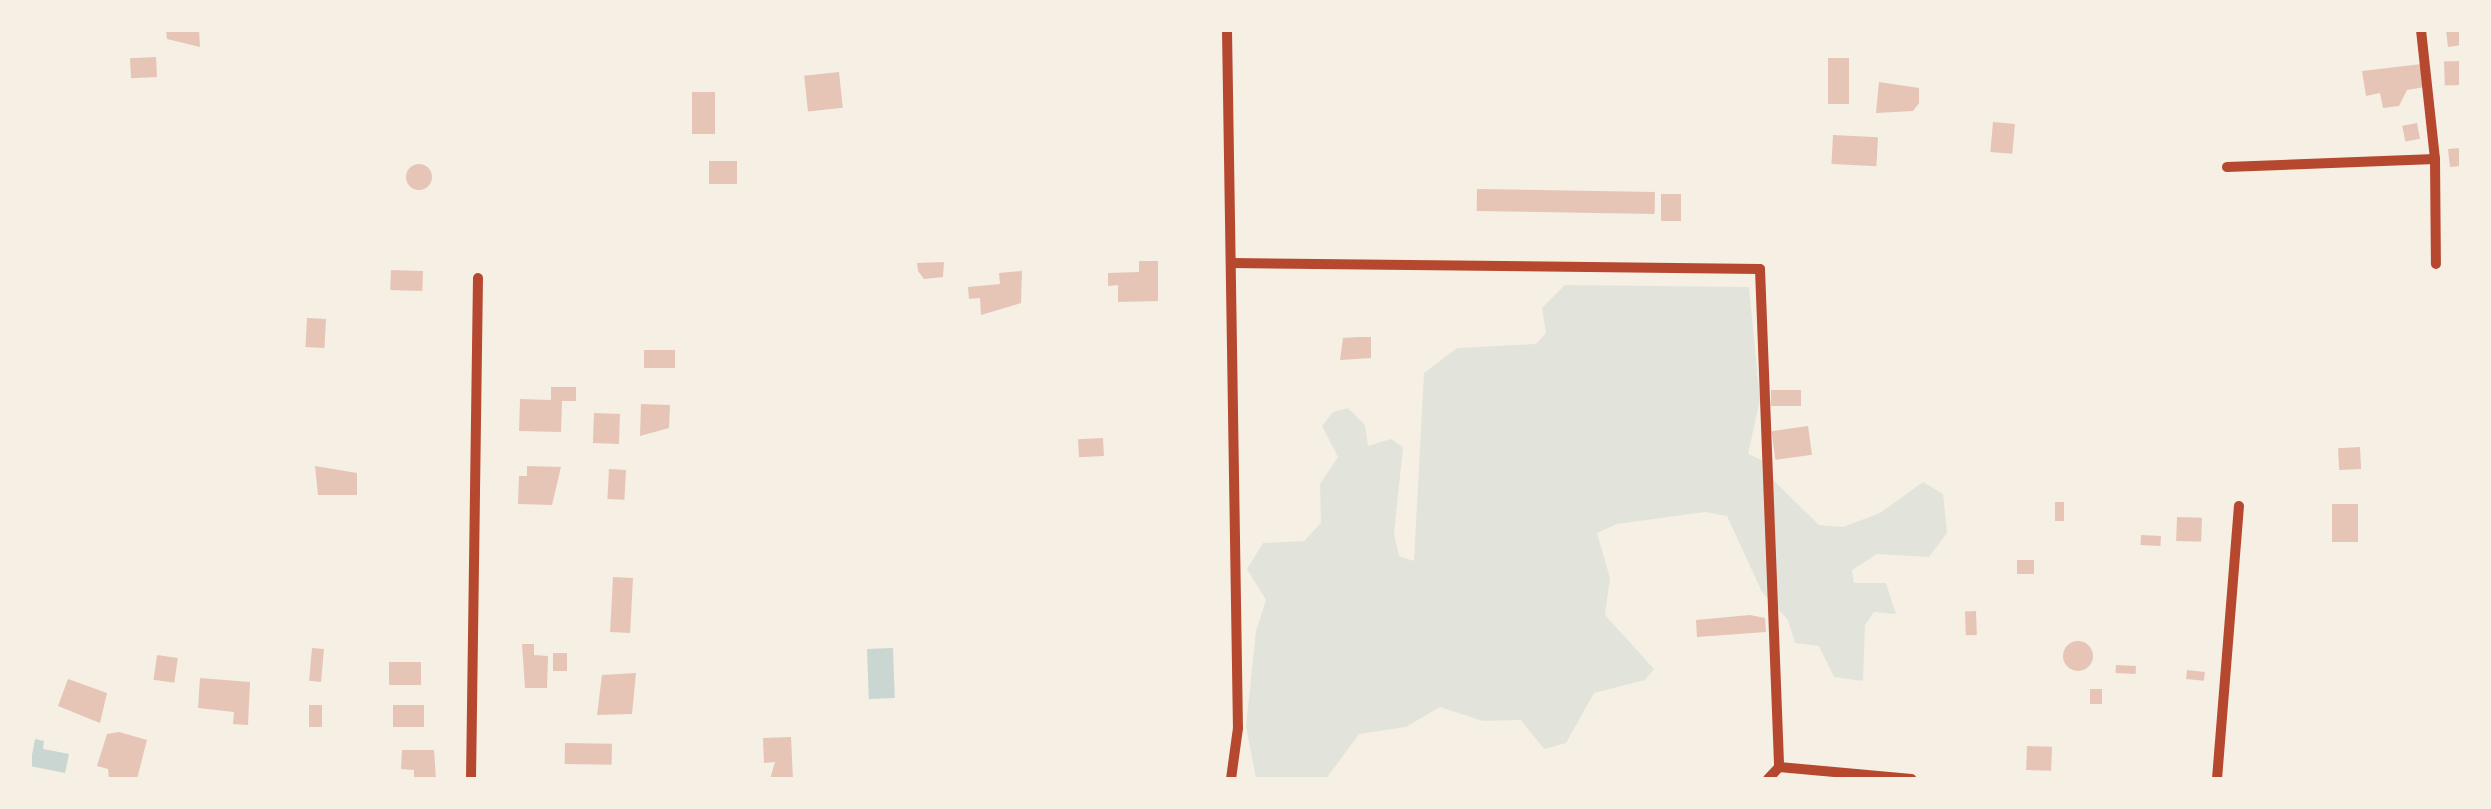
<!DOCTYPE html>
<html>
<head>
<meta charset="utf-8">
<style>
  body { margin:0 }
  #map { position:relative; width:2491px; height:809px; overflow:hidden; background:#f6efe4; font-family:"Zilla Slab",serif }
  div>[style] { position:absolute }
  .green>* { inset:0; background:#e2e4dc }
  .water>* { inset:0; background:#c9d6d2; transform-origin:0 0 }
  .building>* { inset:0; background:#e6c5b7; transform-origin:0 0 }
  .round { border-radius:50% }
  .minor>* { height:10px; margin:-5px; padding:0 5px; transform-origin:5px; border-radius:5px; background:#b5482f }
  span { translate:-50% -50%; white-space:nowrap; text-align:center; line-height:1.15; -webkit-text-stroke:10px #f6efe4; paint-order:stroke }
  .frame { position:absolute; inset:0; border:32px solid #f6efe4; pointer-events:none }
</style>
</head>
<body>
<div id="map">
  <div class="green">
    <i style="clip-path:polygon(1565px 285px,1749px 287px,1760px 400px,1748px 454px,1762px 460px,1772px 479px,1819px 525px,1843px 527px,1880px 513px,1923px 482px,1943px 494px,1947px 533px,1929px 557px,1877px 554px,1852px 570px,1854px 583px,1886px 583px,1896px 614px,1874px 612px,1865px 625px,1863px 681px,1834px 677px,1819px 646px,1795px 643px,1788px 620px,1762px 592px,1727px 516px,1705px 512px,1617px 524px,1597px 533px,1610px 578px,1605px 615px,1654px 669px,1645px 680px,1594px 693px,1566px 743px,1544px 749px,1521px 720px,1483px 721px,1440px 707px,1406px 727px,1359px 734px,1326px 779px,1256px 779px,1246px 726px,1256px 631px,1266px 600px,1247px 569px,1263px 543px,1304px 541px,1321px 523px,1320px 484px,1338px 457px,1322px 426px,1333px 412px,1348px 408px,1365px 425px,1368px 446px,1391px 439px,1403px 447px,1394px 534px,1399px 556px,1414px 561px,1424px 373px,1457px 348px,1536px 344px,1546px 333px,1542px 308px)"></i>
  </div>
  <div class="water">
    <i style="left:893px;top:648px;width:50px;height:26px;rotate:88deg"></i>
    <i style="clip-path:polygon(35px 739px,44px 741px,43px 749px,69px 754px,65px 773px,30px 766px)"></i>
  </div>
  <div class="building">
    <i style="clip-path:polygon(166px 30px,199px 30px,200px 47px,167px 39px)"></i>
    <i style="clip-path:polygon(2446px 30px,2461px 30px,2461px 45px,2448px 47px)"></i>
    <i style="left:156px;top:57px;width:20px;height:26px;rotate:87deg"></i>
    <i style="left:1828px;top:58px;width:21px;height:46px"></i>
    <i style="left:2460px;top:61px;width:24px;height:16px;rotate:88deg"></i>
    <i style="clip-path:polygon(2422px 64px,2425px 87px,2407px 90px,2399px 106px,2383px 108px,2380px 93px,2366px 96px,2362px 71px)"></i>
    <i style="left:839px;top:72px;width:36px;height:35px;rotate:84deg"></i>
    <i style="clip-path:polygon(1879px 82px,1919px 88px,1919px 103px,1913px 111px,1876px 113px)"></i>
    <i style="left:692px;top:92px;width:23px;height:42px"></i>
    <i style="left:1993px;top:122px;width:22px;height:30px;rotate:5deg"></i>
    <i style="left:2417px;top:123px;width:16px;height:15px;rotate:79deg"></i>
    <i style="left:1833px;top:135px;width:45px;height:29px;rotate:3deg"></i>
    <i style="clip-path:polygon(2461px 148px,2461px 166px,2450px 167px,2448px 149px)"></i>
    <i style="left:737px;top:161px;width:23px;height:28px;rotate:90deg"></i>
    <i class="round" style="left:406px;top:164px;width:26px;height:26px"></i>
    <i style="left:1477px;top:189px;width:178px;height:22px;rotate:1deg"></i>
    <i style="left:1661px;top:194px;width:20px;height:27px"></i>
    <i style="clip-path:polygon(1139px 261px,1158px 261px,1158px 301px,1118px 302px,1118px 285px,1108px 286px,1108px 273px,1139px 272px)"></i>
    <i style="clip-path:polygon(944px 262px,943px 277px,924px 279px,918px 271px,917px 263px)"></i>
    <i style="left:391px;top:270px;width:32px;height:20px;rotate:2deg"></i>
    <i style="clip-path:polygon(1022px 271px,1021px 303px,981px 315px,980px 298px,969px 299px,968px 287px,1000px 284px,999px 273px)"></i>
    <i style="left:307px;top:318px;width:19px;height:29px;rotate:3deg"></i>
    <i style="clip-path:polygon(1358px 337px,1371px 337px,1371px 358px,1340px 360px,1343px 338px)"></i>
    <i style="left:644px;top:350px;width:31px;height:18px"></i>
    <i style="clip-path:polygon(551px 387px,576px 387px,576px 401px,562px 401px,561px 432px,519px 431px,520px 399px,551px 400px)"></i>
    <i style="left:1801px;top:390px;width:16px;height:30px;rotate:90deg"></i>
    <i style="clip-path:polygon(641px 404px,670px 405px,669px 428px,640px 436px)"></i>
    <i style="left:594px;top:413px;width:26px;height:30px;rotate:2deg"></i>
    <i style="left:1808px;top:426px;width:29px;height:37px;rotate:82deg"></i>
    <i style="left:1103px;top:438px;width:18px;height:25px;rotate:87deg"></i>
    <i style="left:2360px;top:447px;width:22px;height:22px;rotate:87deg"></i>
    <i style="clip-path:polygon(315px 466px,357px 473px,357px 495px,318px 495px)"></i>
    <i style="clip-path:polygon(527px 466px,561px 467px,552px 505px,518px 504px,519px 476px,527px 476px)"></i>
    <i style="left:609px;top:469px;width:17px;height:30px;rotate:3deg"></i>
    <i style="left:2055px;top:502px;width:9px;height:19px"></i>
    <i style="left:2332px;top:504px;width:26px;height:38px"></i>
    <i style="left:2177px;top:517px;width:25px;height:24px;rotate:2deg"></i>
    <i style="left:2141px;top:535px;width:20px;height:10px;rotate:3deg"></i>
    <i style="left:2017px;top:560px;width:17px;height:14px"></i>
    <i style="left:613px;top:577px;width:20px;height:55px;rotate:3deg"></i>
    <i style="left:1976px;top:611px;width:24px;height:11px;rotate:88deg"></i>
    <i style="clip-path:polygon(1750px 615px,1765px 618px,1766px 632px,1697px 637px,1696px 620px)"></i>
    <i class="round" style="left:2063px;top:641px;width:30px;height:30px"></i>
    <i style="clip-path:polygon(522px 644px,534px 644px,534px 655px,548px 656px,547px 688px,525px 688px)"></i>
    <i style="left:312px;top:648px;width:12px;height:33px;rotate:5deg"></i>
    <i style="left:553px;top:653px;width:14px;height:18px"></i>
    <i style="left:157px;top:655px;width:21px;height:25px;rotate:8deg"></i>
    <i style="left:389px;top:662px;width:32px;height:23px"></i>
    <i style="left:2116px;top:665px;width:20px;height:8px;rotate:3deg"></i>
    <i style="left:2187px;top:670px;width:18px;height:9px;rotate:6deg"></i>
    <i style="clip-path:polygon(636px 673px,632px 714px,597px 715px,602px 675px)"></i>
    <i style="clip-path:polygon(200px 678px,250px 682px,248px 725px,233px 724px,234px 712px,198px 708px)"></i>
    <i style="clip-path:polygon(68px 679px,107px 693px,100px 723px,58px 706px)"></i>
    <i style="left:2090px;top:689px;width:12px;height:15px"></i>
    <i style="left:309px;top:705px;width:13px;height:22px"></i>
    <i style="left:393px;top:705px;width:31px;height:22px"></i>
    <i style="clip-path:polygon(119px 732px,147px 740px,137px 779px,109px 779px,108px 769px,97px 766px,107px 734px)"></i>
    <i style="clip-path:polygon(791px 737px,793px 779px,770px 779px,775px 762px,764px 763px,763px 738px)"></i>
    <i style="left:565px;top:743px;width:47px;height:21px;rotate:1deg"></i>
    <i style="left:2027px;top:746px;width:25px;height:24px;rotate:2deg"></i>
    <i style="clip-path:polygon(402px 750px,434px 750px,436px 779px,414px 779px,414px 770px,401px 769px)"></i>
  </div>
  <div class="minor">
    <i style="left:1227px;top:30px;width:698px;rotate:89.1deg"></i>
    <i style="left:1238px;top:728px;width:51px;rotate:97.8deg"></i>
    <i style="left:2421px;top:30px;width:130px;rotate:83.8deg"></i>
    <i style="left:2435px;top:159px;width:105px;rotate:89.5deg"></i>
    <i style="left:2227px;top:167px;width:208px;rotate:-2.2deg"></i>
    <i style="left:1231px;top:263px;width:529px;rotate:0.65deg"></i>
    <i style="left:1760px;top:269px;width:498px;rotate:87.8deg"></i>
    <i style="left:471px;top:779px;width:501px;rotate:-89.2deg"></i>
    <i style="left:1768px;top:779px;width:16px;rotate:-47deg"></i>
    <i style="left:1779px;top:767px;width:133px;rotate:5.2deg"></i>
    <i style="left:2217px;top:779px;width:274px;rotate:-85.4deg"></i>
  </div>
  <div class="frame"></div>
</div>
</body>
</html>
